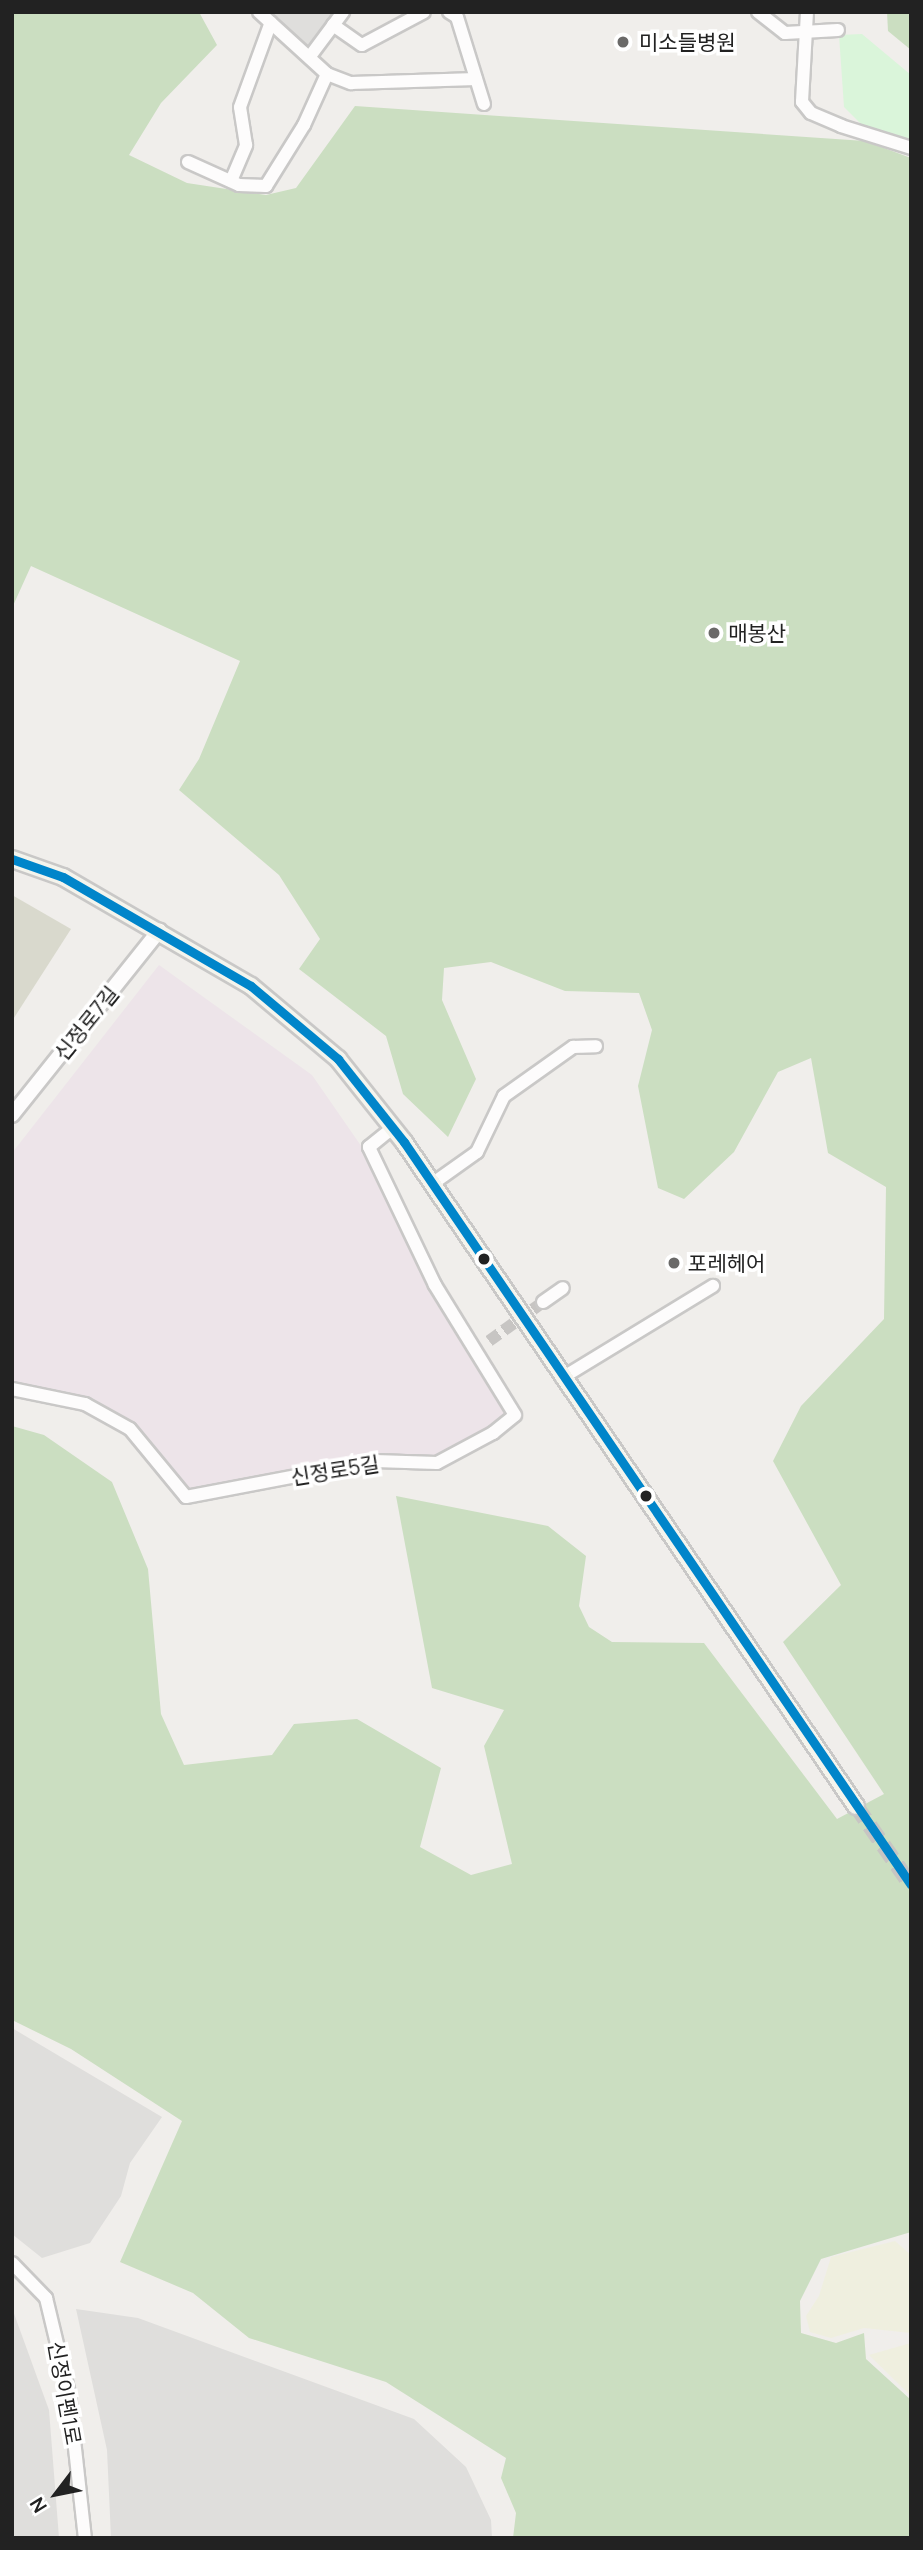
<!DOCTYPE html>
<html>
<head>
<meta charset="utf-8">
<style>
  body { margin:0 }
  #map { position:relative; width:923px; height:2550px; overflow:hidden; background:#f0eeeb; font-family:Manrope,"Noto Sans KR",sans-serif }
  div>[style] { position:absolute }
  .residential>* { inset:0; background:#dfdedc }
  .industrial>* { inset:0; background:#ede4e9 }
  .construction>* { inset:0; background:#d9d9cd }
  .farmland>* { inset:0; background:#efefdf }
  .forest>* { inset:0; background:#cbdec1 }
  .park>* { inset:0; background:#daf5da }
  .minor-tunnel>* { height:12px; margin-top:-6px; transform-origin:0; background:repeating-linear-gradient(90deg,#c7c5c3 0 12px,transparent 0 18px) }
  .secondary-tunnel>* { height:16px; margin-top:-8px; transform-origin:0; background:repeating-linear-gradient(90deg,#c7c5c3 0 16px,transparent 0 24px) }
  .roads { filter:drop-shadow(2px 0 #c9c8c7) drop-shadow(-2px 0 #c9c8c7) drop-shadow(0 2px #c9c8c7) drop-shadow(0 -2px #c9c8c7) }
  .minor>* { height:12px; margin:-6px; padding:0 6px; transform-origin:6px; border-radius:6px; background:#fdfcfc }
  .tertiary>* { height:14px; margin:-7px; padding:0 7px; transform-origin:7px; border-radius:7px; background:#fdfcfc }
  .secondary>* { height:16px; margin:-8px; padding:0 8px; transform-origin:8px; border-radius:8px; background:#f4f4ed }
  .bus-1>* { height:9px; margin:-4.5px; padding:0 4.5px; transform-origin:4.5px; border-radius:4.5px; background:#0085ca }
  .dots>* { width:19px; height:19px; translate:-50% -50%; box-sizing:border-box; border:4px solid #fff; border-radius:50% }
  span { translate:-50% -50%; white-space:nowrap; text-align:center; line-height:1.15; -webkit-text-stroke:7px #fff; paint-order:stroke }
  .poi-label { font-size:21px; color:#222 }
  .left { translate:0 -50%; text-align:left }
  .street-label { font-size:21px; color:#222 }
  .frame { position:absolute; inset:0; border:14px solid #222; pointer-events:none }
  .north { position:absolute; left:21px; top:2459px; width:70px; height:70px; -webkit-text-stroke:5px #fff; paint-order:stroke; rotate:238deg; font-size:19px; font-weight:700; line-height:28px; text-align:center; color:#222 }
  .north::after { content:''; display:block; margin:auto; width:24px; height:32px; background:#222; clip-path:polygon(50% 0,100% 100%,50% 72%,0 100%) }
</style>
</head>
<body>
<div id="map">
  <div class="residential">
    <i style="clip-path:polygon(260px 12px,343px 12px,311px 55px)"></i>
    <i style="clip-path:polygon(12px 2028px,162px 2117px,130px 2163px,121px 2196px,90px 2243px,42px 2258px,12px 2234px)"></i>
    <i style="clip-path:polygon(12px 2308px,49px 2410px,59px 2538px,12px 2538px)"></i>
    <i style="clip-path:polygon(76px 2309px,138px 2318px,414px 2419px,466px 2467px,491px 2520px,492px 2538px,111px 2538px,107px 2450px)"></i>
  </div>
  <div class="industrial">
    <i style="clip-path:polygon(159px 965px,312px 1075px,384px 1179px,435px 1285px,515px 1415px,437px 1463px,375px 1461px,186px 1497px,130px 1429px,85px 1404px,12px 1389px,12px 1153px)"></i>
  </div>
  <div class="construction">
    <i style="clip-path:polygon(12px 895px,71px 929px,12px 1021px)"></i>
  </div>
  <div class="farmland">
    <i style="clip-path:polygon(895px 2241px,911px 2255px,911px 2333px,864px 2328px,831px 2338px,810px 2332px,806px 2316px,819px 2296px,831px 2257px)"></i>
    <i style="clip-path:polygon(911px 2343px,911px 2396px,869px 2355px)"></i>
  </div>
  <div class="forest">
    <i style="clip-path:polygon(12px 12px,199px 12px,217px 45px,161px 103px,129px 155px,187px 183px,266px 195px,296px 188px,355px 106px,865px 141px,911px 158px,911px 1880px,892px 1854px,911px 1883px,911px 2232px,821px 2259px,800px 2301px,801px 2333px,836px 2343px,864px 2333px,866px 2359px,911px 2400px,911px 2538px,513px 2538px,516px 2513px,501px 2478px,506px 2458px,386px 2382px,249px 2338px,193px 2293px,120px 2262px,182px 2121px,71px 2049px,12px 2020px,12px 1426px,44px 1435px,112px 1482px,148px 1569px,161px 1714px,184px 1765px,272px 1755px,294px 1724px,357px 1719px,441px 1768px,420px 1847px,471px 1875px,512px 1864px,484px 1746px,504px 1710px,432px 1688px,396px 1496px,548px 1526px,586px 1556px,579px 1606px,589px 1627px,612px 1642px,704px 1643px,837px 1819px,884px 1794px,783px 1642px,841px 1585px,773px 1461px,801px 1406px,884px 1319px,886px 1187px,828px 1153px,811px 1058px,778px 1072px,734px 1152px,684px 1199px,658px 1188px,638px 1086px,652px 1030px,639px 993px,565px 991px,491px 962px,444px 968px,442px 1000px,476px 1079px,448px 1137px,403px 1094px,386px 1036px,299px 969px,320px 939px,279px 875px,179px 790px,199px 759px,240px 661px,31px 566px,12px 608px)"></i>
    <i style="clip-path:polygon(887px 12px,911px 12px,911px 50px,888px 31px)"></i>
  </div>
  <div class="park">
    <i style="clip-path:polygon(862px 34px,911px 75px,911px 142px,877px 140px,844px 107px,839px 35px)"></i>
  </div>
  <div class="minor-tunnel">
    <i style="left:489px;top:1341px;width:67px;rotate:-35.8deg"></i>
  </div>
  <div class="secondary-tunnel">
    <i style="left:856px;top:1806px;width:96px;rotate:55.2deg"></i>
  </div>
  <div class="roads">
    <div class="minor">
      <i style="left:449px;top:12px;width:9px;rotate:32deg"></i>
      <i style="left:457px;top:17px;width:91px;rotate:72.8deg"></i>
      <i style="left:758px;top:12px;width:34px;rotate:38deg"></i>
      <i style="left:785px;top:33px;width:53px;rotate:-3.2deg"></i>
      <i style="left:807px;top:12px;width:90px;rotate:93.2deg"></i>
      <i style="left:802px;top:102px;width:14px;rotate:51deg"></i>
      <i style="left:811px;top:113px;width:33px;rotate:23deg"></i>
      <i style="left:841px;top:126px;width:73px;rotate:17.4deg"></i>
      <i style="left:333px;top:25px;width:35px;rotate:35deg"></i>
      <i style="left:362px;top:45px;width:70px;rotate:-28deg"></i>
      <i style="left:311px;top:55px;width:54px;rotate:-53.3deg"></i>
      <i style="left:327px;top:74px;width:26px;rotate:21deg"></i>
      <i style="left:351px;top:83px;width:125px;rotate:-1.8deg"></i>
      <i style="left:188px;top:162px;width:56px;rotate:24.3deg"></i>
      <i style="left:239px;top:185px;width:27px;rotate:2deg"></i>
      <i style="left:266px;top:186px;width:72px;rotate:-58.1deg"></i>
      <i style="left:304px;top:125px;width:56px;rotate:-65.7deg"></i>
      <i style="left:327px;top:74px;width:92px;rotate:-137.6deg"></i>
      <i style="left:231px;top:181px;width:39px;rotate:-67deg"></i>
      <i style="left:246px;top:145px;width:38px;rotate:-99deg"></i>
      <i style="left:240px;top:107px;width:90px;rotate:-70deg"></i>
      <i style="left:432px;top:1184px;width:55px;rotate:-35.4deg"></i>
      <i style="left:477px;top:1152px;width:62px;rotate:-64.3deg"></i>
      <i style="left:504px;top:1096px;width:85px;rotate:-35.4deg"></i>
      <i style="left:573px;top:1047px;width:23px;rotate:-2deg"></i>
      <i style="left:543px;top:1302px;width:24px;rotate:-35deg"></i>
      <i style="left:562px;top:1378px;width:177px;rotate:-31.4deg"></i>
      <i style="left:12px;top:1389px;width:75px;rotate:11.6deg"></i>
      <i style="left:85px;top:1404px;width:51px;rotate:29.1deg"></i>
      <i style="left:130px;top:1429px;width:88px;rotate:50.5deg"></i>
      <i style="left:186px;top:1497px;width:192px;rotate:-10.8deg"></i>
      <i style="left:375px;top:1461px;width:62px;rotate:1.8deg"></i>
      <i style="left:437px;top:1463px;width:64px;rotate:-28.2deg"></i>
      <i style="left:493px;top:1433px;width:28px;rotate:-39deg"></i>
      <i style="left:515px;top:1415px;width:153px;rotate:-121.6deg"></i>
      <i style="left:435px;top:1285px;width:153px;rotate:-115.6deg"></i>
      <i style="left:369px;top:1147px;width:32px;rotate:-39deg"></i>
      <i style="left:12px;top:2263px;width:49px;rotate:45.8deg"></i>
      <i style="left:46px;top:2298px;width:99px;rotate:76.5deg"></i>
      <i style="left:69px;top:2394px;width:145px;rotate:83.7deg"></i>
    </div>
    <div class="tertiary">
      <i style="left:12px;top:1115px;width:236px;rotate:-51.4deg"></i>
    </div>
    <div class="secondary">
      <i style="left:12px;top:859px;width:54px;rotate:19.4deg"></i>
      <i style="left:63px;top:877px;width:217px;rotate:30.1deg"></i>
      <i style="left:251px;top:986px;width:114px;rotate:40deg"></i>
      <i style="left:338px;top:1059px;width:106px;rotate:51.5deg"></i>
      <i style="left:404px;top:1142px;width:803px;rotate:55.76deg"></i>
    </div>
  </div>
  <div class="bus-1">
    <i style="left:12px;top:859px;width:54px;rotate:19.4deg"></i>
    <i style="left:63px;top:877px;width:217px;rotate:30.1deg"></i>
    <i style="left:251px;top:986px;width:114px;rotate:40deg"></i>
    <i style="left:338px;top:1059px;width:106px;rotate:51.5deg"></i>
    <i style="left:404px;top:1142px;width:899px;rotate:55.69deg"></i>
  </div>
  <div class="dots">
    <i style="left:623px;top:42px;background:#6a6968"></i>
    <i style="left:714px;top:633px;background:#6a6968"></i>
    <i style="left:484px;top:1259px;background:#222"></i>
    <i style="left:674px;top:1263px;background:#6a6968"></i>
    <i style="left:646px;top:1496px;background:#222"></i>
  </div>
  <div class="poi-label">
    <span class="left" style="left:639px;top:42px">미소들병원</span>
    <span class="left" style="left:728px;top:633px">매봉산</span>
    <span class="left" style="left:688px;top:1263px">포레헤어</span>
  </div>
  <div class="street-label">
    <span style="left:86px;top:1023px;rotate:-51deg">신정로7길</span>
    <span style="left:335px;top:1470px;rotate:-9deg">신정로5길</span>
    <span style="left:65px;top:2393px;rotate:80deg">신정이펜1로</span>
  </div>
  <div class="frame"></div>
  <div class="north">N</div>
</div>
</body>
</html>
